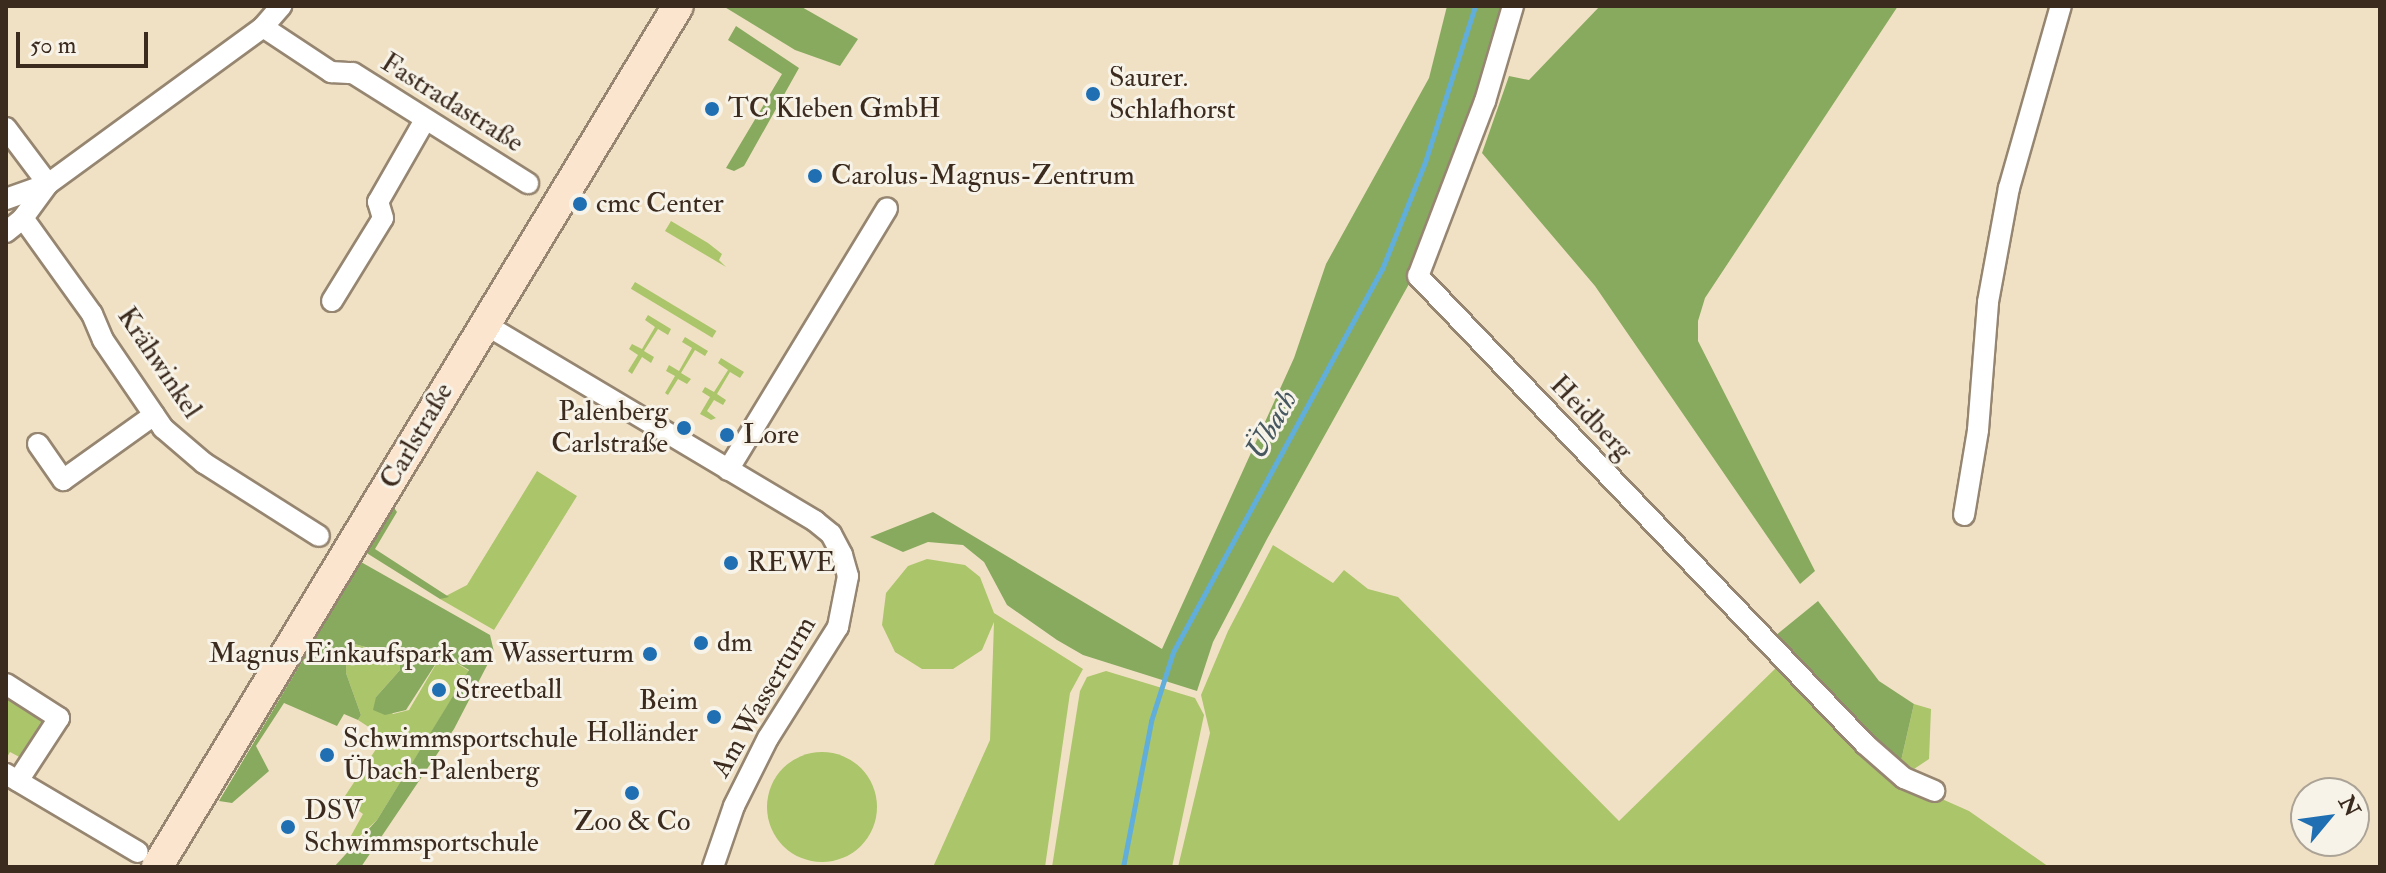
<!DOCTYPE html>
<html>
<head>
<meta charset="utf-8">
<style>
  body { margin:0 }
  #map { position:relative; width:2386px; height:873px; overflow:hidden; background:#f1e1c4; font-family:"IM FELL Double Pica",serif }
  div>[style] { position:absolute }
  .green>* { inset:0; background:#abc56b; transform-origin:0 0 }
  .round { border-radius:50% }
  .forest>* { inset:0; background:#88aa5f }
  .stream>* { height:5px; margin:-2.5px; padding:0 2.5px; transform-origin:2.5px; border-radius:2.5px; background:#61aeda }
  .roads { filter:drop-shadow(2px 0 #968671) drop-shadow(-2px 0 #968671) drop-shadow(0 2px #968671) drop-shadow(0 -2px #968671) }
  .minor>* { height:20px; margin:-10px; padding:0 10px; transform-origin:10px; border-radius:10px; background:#fff }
  .secondary>* { height:30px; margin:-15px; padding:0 15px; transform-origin:15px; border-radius:15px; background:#fbe5cf }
  .dots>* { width:22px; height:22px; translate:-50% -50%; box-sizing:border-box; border:4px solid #f7f3e8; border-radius:50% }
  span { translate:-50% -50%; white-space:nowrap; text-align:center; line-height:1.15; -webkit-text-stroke:6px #f7f3e8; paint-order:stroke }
  .poi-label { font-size:28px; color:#3b2a1e }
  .left { translate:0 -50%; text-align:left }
  .right { translate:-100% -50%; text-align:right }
  .street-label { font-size:28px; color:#3b2a1e }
  .water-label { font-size:30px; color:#485860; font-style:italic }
  .frame { position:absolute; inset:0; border:8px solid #3b2a1e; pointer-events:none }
  .north { position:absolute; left:2290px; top:777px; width:80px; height:80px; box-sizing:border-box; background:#f7f3e8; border:2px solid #aca397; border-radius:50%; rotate:61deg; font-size:22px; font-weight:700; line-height:32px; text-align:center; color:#3b2a1e }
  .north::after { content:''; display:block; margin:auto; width:28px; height:36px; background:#1f6fb2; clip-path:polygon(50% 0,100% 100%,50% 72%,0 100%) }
  .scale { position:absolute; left:16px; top:32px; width:132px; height:36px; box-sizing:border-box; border:4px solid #3b2a1e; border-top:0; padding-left:10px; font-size:24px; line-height:28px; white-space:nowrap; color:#3b2a1e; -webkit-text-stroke:6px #f7f3e8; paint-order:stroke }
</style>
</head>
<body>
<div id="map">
  <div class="green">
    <i style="clip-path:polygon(671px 221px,708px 243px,722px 254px,719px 260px,726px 267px,665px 231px)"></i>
    <i style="left:635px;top:282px;width:95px;height:8px;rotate:31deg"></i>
    <i style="clip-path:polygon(648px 315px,671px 329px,668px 335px,658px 329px,644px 351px,654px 357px,651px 363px,642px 357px,632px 374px,628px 371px,638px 355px,629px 349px,632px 344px,642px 349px,655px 327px,645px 320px)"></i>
    <i style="clip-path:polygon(685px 337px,708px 351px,705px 356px,695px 350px,681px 373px,691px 379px,687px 384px,678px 379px,668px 395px,665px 393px,675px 376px,666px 371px,669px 365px,679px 371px,692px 348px,682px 342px)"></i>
    <i style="clip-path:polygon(721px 358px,744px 372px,740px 378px,730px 372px,717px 394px,726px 400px,723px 405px,714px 400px,707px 411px,716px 418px,711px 420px,700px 414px,710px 397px,702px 392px,705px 387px,714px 392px,728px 370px,718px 363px)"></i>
    <i style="clip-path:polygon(537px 471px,577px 496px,494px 630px,440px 599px,467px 585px)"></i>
    <i style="clip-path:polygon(1273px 545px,1333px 583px,1344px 570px,1368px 589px,1398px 597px,1619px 821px,1780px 664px,1899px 780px,1969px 811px,2049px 867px,1178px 867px,1210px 733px,1201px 695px,1228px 631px)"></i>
    <i style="clip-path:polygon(927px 559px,965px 565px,980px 577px,994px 613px,1083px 669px,1070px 693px,1045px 867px,933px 867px,990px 740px,994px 622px,982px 650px,953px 669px,922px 669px,895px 652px,882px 625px,886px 593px,908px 566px)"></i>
    <i style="clip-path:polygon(347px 642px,395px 655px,400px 662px,400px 670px,376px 697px,393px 714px,409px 710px,442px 654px,469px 671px,377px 820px,342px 852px,363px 814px,343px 799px,384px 737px,358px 720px,361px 715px,346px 673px)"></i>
    <i style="clip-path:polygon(1106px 671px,1195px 698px,1204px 715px,1172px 867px,1052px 867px,1080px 691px,1087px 677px)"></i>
    <i style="clip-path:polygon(6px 697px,49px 723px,27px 761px,10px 752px,6px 759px)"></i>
    <i style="clip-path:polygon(1914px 704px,1931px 709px,1929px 759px,1914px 769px,1901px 761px)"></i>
    <i class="round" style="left:767px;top:752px;width:110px;height:110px"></i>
  </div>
  <div class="forest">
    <i style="clip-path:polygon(723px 6px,800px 6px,858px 39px,840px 66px,795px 50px)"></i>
    <i style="clip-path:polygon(1447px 6px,1506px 6px,1500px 37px,1419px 266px,1267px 539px,1213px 642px,1197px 691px,1083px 655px,1057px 640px,1007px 605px,984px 562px,963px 545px,928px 542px,903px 552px,870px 537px,933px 512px,1162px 649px,1294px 358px,1326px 264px,1429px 78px)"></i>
    <i style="clip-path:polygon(1600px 6px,1898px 6px,1705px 298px,1698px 321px,1698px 341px,1815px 571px,1800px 584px,1595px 286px,1482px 153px,1509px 76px,1529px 80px)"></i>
    <i style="clip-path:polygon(736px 26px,799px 68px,744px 166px,734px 171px,726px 168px,782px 74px,728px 40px)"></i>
    <i style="clip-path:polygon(392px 505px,397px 512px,375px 549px,449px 597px,440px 599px,365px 552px)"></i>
    <i style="clip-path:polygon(361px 562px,490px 635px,494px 652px,454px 729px,361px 867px,334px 867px,377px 820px,469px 670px,442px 654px,406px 710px,385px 715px,373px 710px,376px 697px,400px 670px,400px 662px,395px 655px,347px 642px,346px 673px,361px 715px,358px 720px,344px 714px,337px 726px,284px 703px,256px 746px,269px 771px,232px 803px,219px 801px)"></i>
    <i style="clip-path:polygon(1818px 601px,1879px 681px,1914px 704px,1901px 761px,1870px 738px,1775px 636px)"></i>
  </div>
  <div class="stream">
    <i style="left:1123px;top:867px;width:149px;rotate:-79.1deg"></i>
    <i style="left:1151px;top:721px;width:72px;rotate:-72.3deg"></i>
    <i style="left:1173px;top:652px;width:436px;rotate:-61.4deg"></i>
    <i style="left:1382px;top:269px;width:115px;rotate:-68.1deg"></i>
    <i style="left:1425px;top:162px;width:164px;rotate:-72.2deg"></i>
  </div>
  <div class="roads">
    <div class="minor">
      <i style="left:1513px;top:6px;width:99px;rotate:106.4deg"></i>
      <i style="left:1485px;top:101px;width:187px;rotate:110.9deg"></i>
      <i style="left:1418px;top:276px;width:647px;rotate:46.31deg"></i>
      <i style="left:1865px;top:744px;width:52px;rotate:41.1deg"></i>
      <i style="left:1904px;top:778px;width:33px;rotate:23deg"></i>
      <i style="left:263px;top:27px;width:82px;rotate:33.5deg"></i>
      <i style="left:331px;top:72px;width:22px;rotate:3deg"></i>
      <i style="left:353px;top:73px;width:207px;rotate:32.2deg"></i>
      <i style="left:6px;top:128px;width:70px;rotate:53.1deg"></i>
      <i style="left:6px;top:199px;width:45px;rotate:-19.7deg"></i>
      <i style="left:48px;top:184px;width:266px;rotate:-36.1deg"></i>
      <i style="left:263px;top:27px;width:28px;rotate:-49deg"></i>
      <i style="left:23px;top:218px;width:118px;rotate:54.3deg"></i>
      <i style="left:92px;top:314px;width:28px;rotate:67deg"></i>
      <i style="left:103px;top:340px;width:107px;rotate:55.7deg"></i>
      <i style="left:163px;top:428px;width:54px;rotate:40.5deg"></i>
      <i style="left:204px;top:463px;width:136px;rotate:32.4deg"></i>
      <i style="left:6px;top:232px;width:22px;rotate:-39deg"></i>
      <i style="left:23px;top:218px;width:42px;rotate:-53.7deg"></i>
      <i style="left:332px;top:301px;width:97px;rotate:-58.4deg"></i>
      <i style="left:383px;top:218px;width:17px;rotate:-107deg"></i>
      <i style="left:378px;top:202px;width:95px;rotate:-60.2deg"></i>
      <i style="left:483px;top:323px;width:387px;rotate:30.8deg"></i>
      <i style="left:815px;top:521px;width:21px;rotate:39deg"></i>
      <i style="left:831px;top:534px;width:24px;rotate:62deg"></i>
      <i style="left:842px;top:555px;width:22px;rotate:74deg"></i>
      <i style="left:848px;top:576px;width:52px;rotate:101.1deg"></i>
      <i style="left:838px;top:627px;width:131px;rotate:122.2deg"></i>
      <i style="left:768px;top:738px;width:76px;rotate:116.6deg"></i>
      <i style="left:734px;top:806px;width:65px;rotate:109deg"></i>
      <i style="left:38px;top:444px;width:44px;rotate:55.2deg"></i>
      <i style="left:63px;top:480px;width:112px;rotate:-35.5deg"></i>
      <i style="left:728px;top:470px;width:306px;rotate:-58.7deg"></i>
      <i style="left:1964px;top:515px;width:86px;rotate:-80.6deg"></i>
      <i style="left:1978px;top:430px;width:128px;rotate:-85.5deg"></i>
      <i style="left:1988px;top:302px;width:116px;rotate:-79.6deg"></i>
      <i style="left:2009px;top:188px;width:189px;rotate:-74.1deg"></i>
      <i style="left:6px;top:684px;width:63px;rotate:32.7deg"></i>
      <i style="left:59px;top:718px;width:75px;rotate:123.1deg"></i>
      <i style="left:6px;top:774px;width:153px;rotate:30.6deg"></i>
    </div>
    <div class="secondary">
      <i style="left:157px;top:867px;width:1006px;rotate:-58.82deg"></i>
    </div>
  </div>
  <div class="dots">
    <i style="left:1093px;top:94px;background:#1f6fb2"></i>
    <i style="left:712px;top:109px;background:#1f6fb2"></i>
    <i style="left:815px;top:176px;background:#1f6fb2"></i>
    <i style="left:580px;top:204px;background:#1f6fb2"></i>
    <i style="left:684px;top:428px;background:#1f6fb2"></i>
    <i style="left:727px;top:435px;background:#1f6fb2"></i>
    <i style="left:731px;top:563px;background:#1f6fb2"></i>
    <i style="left:701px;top:643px;background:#1f6fb2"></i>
    <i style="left:650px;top:654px;background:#1f6fb2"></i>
    <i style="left:439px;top:690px;background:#1f6fb2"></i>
    <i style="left:714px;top:717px;background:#1f6fb2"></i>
    <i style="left:327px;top:755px;background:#1f6fb2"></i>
    <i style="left:632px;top:793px;background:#1f6fb2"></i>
    <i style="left:288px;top:827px;background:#1f6fb2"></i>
  </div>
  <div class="poi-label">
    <span class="left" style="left:1109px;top:94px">Saurer.<br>Schlafhorst</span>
    <span class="left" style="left:728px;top:109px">TC Kleben GmbH</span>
    <span class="left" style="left:831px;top:176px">Carolus-Magnus-Zentrum</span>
    <span class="left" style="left:596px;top:204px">cmc Center</span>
    <span class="right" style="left:668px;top:428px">Palenberg<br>Carlstraße</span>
    <span class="left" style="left:743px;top:435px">Lore</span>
    <span class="left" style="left:747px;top:563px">REWE</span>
    <span class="left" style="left:717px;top:643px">dm</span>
    <span class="right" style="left:634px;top:654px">Magnus Einkaufspark am Wasserturm</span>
    <span class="left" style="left:455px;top:690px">Streetball</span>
    <span class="right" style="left:698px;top:717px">Beim<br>Holländer</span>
    <span class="left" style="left:343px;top:755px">Schwimmsportschule<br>Übach-Palenberg</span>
    <span class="left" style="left:304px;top:827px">DSV<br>Schwimmsportschule</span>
    <span style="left:632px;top:822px">Zoo &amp; Co</span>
  </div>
  <div class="street-label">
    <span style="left:452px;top:103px;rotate:32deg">Fastradastraße</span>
    <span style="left:159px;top:363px;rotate:56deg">Krähwinkel</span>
    <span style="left:1591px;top:418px;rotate:46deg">Heidberg</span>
    <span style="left:417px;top:436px;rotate:-60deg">Carlstraße</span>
    <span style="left:764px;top:697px;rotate:-60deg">Am Wasserturm</span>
  </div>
  <div class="water-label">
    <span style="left:1272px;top:425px;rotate:-61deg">Übach</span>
  </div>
  <div class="frame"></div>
  <div class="north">N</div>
  <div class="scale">50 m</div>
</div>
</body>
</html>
